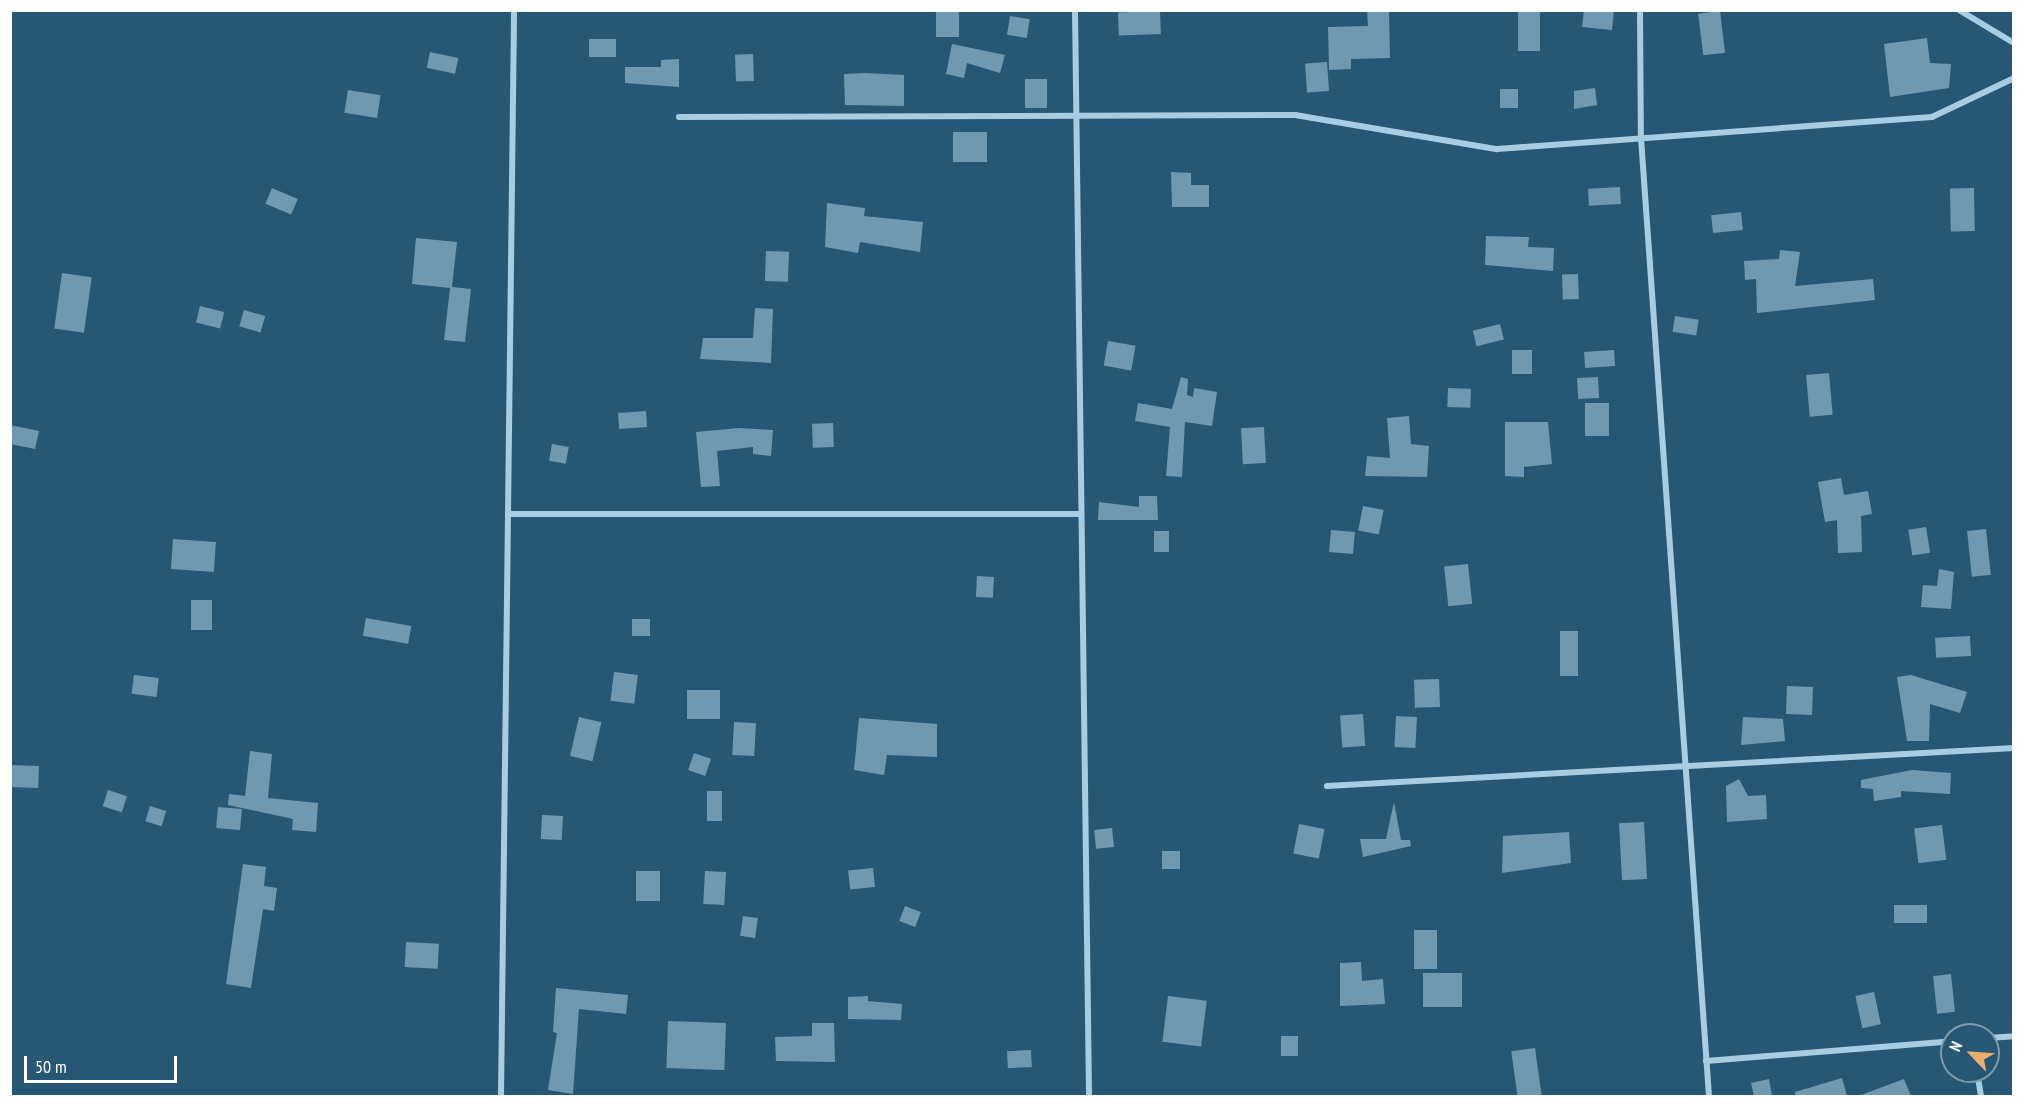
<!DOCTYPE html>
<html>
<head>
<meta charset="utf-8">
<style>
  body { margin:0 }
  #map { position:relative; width:2024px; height:1107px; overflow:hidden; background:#265875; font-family:"PT Sans Narrow",sans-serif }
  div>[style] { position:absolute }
  .building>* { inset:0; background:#6e99b1; transform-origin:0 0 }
  .street>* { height:6px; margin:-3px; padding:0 3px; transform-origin:3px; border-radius:3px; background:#a6cde2 }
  span { translate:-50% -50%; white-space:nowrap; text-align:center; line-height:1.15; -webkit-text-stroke:4.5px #265875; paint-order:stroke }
  .frame { position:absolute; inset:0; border:12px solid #fff; pointer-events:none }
  .north { position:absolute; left:1940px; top:1023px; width:60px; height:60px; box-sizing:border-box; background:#265875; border:2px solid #7d9bac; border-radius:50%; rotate:295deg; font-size:16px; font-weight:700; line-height:24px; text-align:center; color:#fff }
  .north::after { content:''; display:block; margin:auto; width:21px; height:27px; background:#eaad6c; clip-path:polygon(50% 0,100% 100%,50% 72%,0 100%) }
  .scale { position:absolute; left:24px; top:1056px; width:153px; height:27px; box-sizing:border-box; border:3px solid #fff; border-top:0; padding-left:8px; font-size:18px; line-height:21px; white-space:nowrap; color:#fff; -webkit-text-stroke:4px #265875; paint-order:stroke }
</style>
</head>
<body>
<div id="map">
  <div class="building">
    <i style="left:936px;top:10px;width:23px;height:27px"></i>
    <i style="clip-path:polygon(1367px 10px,1389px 10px,1390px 58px,1351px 59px,1351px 69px,1329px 70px,1328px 27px,1368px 26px)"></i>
    <i style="left:1518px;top:10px;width:22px;height:41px"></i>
    <i style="clip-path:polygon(1584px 10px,1614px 10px,1612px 30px,1582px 27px)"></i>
    <i style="left:1160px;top:11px;width:23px;height:42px;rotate:88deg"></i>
    <i style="left:1720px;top:11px;width:42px;height:22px;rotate:83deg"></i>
    <i style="left:1010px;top:16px;width:20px;height:19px;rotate:9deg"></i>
    <i style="clip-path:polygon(1927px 38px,1930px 63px,1951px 64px,1949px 88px,1890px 97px,1884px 44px)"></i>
    <i style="left:589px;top:39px;width:27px;height:18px"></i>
    <i style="clip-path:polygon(952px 44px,1005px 55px,1000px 73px,967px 63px,964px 78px,946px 74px)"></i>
    <i style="left:430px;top:52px;width:29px;height:16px;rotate:12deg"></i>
    <i style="left:753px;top:54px;width:27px;height:18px;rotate:88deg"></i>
    <i style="clip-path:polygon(679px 59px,679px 87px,625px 83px,625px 67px,661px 67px,661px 60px)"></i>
    <i style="left:1327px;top:62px;width:29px;height:22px;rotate:86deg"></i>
    <i style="clip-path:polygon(865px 73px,904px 75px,904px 106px,845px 105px,844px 74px)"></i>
    <i style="left:1047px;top:79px;width:29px;height:22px;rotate:90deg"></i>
    <i style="clip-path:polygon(1595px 88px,1597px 105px,1574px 109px,1574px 91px)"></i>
    <i style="left:1518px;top:89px;width:19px;height:18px;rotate:90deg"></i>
    <i style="left:348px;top:90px;width:33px;height:23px;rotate:9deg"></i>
    <i style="left:987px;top:132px;width:30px;height:34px;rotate:90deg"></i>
    <i style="clip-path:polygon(1171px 172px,1191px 173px,1191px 185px,1209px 185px,1209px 207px,1172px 207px)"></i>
    <i style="left:1620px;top:187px;width:17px;height:32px;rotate:87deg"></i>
    <i style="left:272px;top:188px;width:28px;height:17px;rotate:23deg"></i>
    <i style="left:1974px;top:188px;width:43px;height:24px;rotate:89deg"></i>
    <i style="clip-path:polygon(827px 203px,865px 208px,864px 216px,923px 222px,920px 252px,860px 242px,858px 253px,825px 247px)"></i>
    <i style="left:1741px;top:212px;width:18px;height:30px;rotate:84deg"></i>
    <i style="clip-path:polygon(1486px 236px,1529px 237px,1528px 247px,1554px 248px,1553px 271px,1485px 265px)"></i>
    <i style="clip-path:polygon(416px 238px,457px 242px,452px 287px,471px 289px,465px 342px,444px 340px,450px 288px,412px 284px)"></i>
    <i style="clip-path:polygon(1780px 250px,1800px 252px,1795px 286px,1873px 279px,1875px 300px,1757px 313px,1756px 279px,1745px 280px,1744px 261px,1779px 259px)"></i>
    <i style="left:766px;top:251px;width:23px;height:30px;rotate:2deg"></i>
    <i style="left:62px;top:273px;width:30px;height:56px;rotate:8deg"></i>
    <i style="left:1578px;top:274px;width:25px;height:16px;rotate:88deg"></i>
    <i style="left:200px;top:306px;width:25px;height:17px;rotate:14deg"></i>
    <i style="clip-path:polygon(755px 308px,773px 309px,771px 363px,700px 359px,703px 338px,753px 338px)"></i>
    <i style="left:244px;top:310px;width:22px;height:17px;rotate:16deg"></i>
    <i style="left:1675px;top:316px;width:24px;height:16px;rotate:9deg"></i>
    <i style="left:1500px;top:324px;width:16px;height:28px;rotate:76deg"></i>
    <i style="left:1108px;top:341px;width:28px;height:25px;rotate:10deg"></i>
    <i style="left:1512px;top:350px;width:20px;height:24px"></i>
    <i style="left:1614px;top:350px;width:16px;height:30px;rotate:86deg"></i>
    <i style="left:1829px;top:373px;width:42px;height:23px;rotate:85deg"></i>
    <i style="clip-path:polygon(1181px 377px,1188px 379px,1187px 395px,1193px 397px,1194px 388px,1217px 392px,1212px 426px,1185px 422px,1182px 477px,1166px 476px,1170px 427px,1135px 421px,1138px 403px,1172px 409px)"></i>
    <i style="left:1598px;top:377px;width:21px;height:21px;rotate:87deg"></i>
    <i style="left:1448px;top:388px;width:23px;height:19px;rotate:2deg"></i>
    <i style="left:1585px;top:403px;width:24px;height:33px"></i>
    <i style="left:646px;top:411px;width:16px;height:28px;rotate:86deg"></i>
    <i style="clip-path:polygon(1409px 416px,1411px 444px,1429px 446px,1427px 477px,1365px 476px,1367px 456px,1390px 458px,1387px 418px)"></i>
    <i style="clip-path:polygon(1505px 422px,1548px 422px,1552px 464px,1524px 467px,1524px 477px,1505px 476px)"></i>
    <i style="left:833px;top:423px;width:24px;height:21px;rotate:88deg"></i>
    <i style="clip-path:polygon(10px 425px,39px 431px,35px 449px,10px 444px)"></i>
    <i style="left:1264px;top:427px;width:36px;height:23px;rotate:87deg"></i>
    <i style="clip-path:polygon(739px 428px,773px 430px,771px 456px,753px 454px,753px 447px,717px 451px,720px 486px,701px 487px,696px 432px)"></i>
    <i style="left:552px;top:444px;width:17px;height:17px;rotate:10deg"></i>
    <i style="clip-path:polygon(1841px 478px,1844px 495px,1868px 491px,1872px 514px,1861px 516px,1862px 552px,1838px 553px,1837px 520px,1825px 522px,1818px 482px)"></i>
    <i style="clip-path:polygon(1139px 496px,1157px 496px,1158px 520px,1098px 520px,1099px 502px,1139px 507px)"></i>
    <i style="left:1363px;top:506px;width:21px;height:25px;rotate:11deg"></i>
    <i style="left:1926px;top:527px;width:26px;height:18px;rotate:81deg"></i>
    <i style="left:1986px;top:529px;width:46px;height:19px;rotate:84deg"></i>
    <i style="left:1331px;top:530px;width:24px;height:22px;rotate:5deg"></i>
    <i style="left:1154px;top:531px;width:15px;height:21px"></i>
    <i style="left:173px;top:539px;width:43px;height:30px;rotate:4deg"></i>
    <i style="left:1468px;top:564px;width:40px;height:24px;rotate:84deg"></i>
    <i style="clip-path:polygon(1939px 569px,1954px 572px,1951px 609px,1921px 607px,1923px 585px,1937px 586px)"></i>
    <i style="left:977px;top:576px;width:17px;height:21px;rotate:3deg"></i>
    <i style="left:212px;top:600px;width:30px;height:21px;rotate:90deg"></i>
    <i style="left:366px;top:618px;width:46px;height:18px;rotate:10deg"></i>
    <i style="left:632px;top:619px;width:18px;height:17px"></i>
    <i style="left:1560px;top:631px;width:18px;height:45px"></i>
    <i style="left:1970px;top:636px;width:20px;height:35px;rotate:87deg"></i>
    <i style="left:614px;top:672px;width:24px;height:29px;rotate:7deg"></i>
    <i style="left:134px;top:675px;width:25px;height:19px;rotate:7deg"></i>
    <i style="clip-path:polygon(1911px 675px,1967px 692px,1960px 713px,1930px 704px,1929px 741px,1907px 741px,1897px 677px)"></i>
    <i style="left:1439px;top:679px;width:28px;height:25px;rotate:88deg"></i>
    <i style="left:1787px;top:686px;width:26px;height:28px;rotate:2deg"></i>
    <i style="left:720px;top:690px;width:29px;height:33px;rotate:90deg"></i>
    <i style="left:1363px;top:714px;width:32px;height:23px;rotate:86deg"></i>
    <i style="left:1396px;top:716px;width:21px;height:31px;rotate:3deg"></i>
    <i style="left:579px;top:717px;width:23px;height:40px;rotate:13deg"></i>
    <i style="clip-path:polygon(1743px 717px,1783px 719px,1785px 741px,1741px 745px)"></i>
    <i style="clip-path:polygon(859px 718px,937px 724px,937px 757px,887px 755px,884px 775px,854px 770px)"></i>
    <i style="left:734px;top:722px;width:22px;height:33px;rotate:3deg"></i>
    <i style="clip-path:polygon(250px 751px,272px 754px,268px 798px,318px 803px,316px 832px,292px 830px,293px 819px,228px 805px,229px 794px,245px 796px)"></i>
    <i style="left:694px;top:753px;width:18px;height:18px;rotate:19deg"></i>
    <i style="left:10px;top:765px;width:29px;height:22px;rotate:2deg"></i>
    <i style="clip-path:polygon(1912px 770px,1951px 773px,1950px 794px,1901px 791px,1901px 797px,1874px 801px,1873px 789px,1861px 788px,1861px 780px)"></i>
    <i style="clip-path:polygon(1739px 779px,1748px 796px,1766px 795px,1767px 819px,1727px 822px,1726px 786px)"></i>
    <i style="left:108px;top:790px;width:20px;height:17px;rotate:18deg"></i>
    <i style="left:707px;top:791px;width:15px;height:30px"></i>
    <i style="clip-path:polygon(1394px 802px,1401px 840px,1410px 840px,1411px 846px,1363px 857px,1360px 839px,1386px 839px)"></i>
    <i style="left:150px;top:806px;width:17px;height:16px;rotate:17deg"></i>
    <i style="left:218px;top:807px;width:24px;height:21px;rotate:5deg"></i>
    <i style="left:542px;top:815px;width:21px;height:24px;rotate:3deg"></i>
    <i style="left:1644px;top:822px;width:57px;height:25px;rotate:87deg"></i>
    <i style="left:1299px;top:824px;width:26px;height:30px;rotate:11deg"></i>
    <i style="left:1942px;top:825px;width:35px;height:28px;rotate:83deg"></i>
    <i style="left:1112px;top:828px;width:19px;height:18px;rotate:84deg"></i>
    <i style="clip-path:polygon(1569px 832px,1571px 863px,1502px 873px,1503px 836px)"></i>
    <i style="left:1162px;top:851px;width:18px;height:18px"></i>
    <i style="clip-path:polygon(243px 864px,266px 867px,264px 886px,277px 888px,274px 911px,263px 909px,251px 988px,226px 984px)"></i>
    <i style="left:873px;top:868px;width:19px;height:25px;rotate:84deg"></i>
    <i style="left:636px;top:871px;width:24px;height:30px"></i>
    <i style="left:705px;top:871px;width:21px;height:33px;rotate:3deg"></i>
    <i style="left:1927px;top:905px;width:18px;height:33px;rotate:90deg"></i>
    <i style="left:905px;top:906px;width:17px;height:16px;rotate:21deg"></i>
    <i style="left:743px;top:916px;width:15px;height:20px;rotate:8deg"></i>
    <i style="left:1414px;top:930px;width:23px;height:39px"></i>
    <i style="left:406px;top:942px;width:33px;height:25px;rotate:3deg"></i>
    <i style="clip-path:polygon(1361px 962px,1362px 981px,1383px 979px,1385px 1004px,1340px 1006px,1340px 963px)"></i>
    <i style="left:1423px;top:973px;width:39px;height:34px"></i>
    <i style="left:1951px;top:974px;width:38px;height:18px;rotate:84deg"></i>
    <i style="clip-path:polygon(556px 988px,628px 995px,626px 1014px,579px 1009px,573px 1094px,548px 1090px,557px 1033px,553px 1032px)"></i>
    <i style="left:1874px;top:992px;width:33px;height:19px;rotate:78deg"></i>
    <i style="clip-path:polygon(868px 996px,868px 1001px,902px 1004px,901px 1020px,848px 1019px,848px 997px)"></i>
    <i style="left:1168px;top:996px;width:39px;height:46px;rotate:7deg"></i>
    <i style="left:668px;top:1021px;width:58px;height:47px;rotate:2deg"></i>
    <i style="clip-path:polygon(812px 1023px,834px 1023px,835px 1062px,776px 1061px,775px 1037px,812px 1036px)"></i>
    <i style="left:1298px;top:1036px;width:20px;height:17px;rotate:90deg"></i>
    <i style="left:1535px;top:1048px;width:49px;height:24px;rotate:82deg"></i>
    <i style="left:1031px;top:1050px;width:17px;height:24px;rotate:87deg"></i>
    <i style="clip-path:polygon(1842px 1078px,1847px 1096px,1795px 1096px,1795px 1092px)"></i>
    <i style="clip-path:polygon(1769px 1079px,1772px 1096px,1754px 1096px,1751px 1083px)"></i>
    <i style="clip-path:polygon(1904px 1079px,1911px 1096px,1861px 1096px,1861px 1095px)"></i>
  </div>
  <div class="street">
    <i style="left:1075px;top:10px;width:1086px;rotate:89.26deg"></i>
    <i style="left:1640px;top:10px;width:128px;rotate:89.6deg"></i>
    <i style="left:1641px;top:138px;width:960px;rotate:85.94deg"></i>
    <i style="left:1959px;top:10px;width:64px;rotate:31deg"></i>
    <i style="left:679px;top:117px;width:616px;rotate:-0.19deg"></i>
    <i style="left:1295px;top:115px;width:205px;rotate:9.6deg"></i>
    <i style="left:1497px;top:149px;width:436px;rotate:-4.2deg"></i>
    <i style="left:1932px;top:117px;width:91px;rotate:-25.4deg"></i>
    <i style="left:508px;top:514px;width:573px"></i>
    <i style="left:1327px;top:786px;width:688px;rotate:-3.17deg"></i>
    <i style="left:1988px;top:1038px;width:26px;rotate:-4deg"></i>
    <i style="left:1706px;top:1061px;width:247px;rotate:-4.6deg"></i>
    <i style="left:1977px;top:1071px;width:25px;rotate:81deg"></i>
    <i style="left:501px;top:1096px;width:1086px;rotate:-89.31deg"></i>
  </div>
  <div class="frame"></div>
  <div class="north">N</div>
  <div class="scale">50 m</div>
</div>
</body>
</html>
